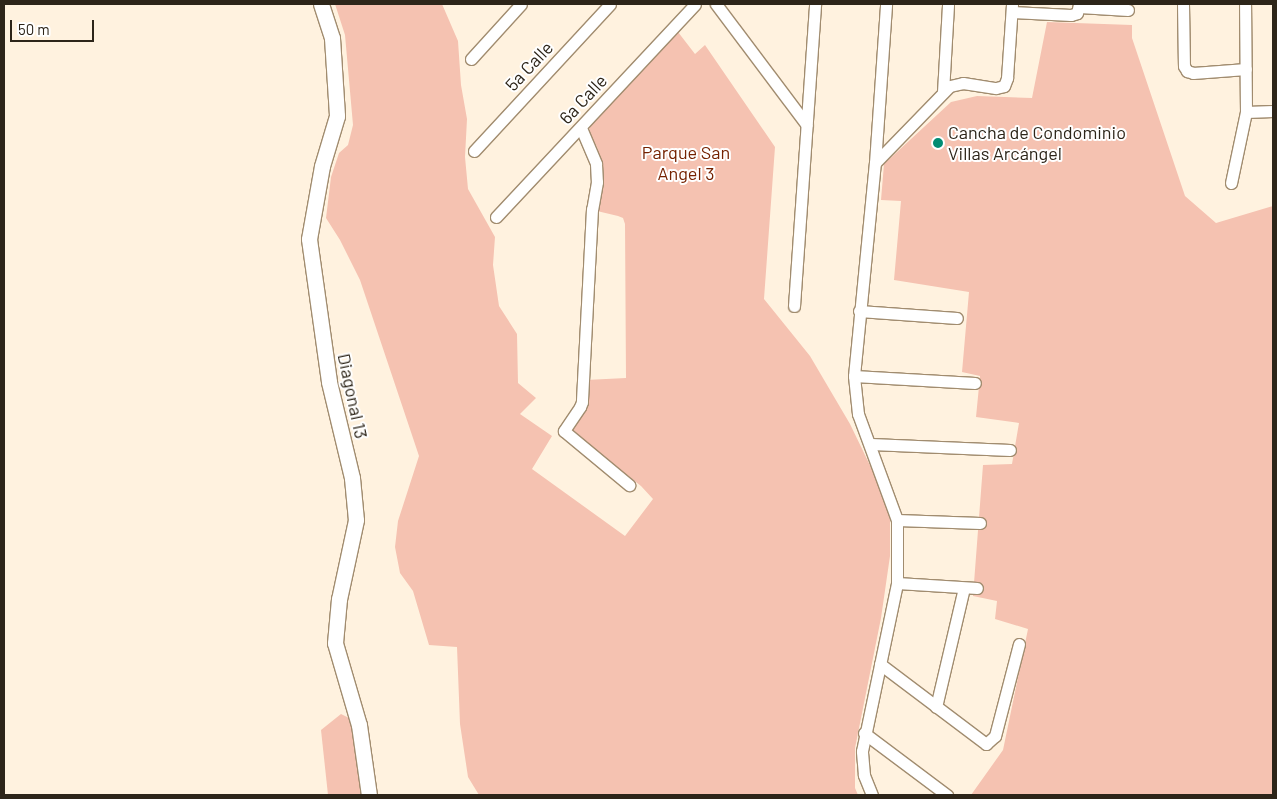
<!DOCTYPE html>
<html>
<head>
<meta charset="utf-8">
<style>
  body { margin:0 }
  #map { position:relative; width:1277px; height:799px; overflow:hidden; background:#fff2df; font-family:Barlow,sans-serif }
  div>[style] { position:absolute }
  .green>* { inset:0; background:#f5c2b1 }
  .roads { filter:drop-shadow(1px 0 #a18c6f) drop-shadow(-1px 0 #a18c6f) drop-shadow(0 1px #a18c6f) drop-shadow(0 -1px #a18c6f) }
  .street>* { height:11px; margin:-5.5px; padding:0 5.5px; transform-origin:5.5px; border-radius:5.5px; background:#fff }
  .secondary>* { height:15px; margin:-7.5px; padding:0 7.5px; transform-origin:7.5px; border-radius:7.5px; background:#fff }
  .dots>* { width:14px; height:14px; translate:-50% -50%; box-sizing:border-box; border:2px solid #fff; border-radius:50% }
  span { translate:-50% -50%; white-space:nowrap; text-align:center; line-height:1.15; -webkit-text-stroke:4px #fff; paint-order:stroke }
  .street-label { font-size:18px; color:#2d2519 }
  .poi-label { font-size:18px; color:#2d2519 }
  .left { translate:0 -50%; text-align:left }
  .park-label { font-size:18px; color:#752201 }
  .frame { position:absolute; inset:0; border:5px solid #2d2519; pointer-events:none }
  .scale { position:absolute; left:10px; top:20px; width:84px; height:22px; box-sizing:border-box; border:2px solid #2d2519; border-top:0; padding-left:6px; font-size:15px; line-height:18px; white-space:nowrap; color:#2d2519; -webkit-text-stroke:4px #fff; paint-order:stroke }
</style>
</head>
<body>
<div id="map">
  <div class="green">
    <i style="clip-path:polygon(335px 4px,442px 4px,458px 41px,461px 85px,467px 119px,465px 157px,468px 189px,495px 237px,493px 265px,499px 306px,517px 334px,518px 383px,536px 398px,520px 414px,552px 436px,532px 469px,625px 536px,653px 499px,641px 486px,570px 430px,586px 380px,626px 378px,625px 224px,623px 218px,618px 216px,597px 211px,602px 175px,597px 147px,590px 136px,589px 125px,678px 32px,695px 54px,705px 45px,775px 147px,764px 299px,810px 356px,850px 424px,879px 484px,890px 519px,890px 556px,881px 618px,855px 748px,855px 788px,858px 795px,479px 795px,468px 777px,460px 724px,457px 647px,429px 645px,413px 591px,400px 573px,395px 547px,398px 521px,419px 456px,360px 280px,340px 240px,326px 218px,331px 177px,339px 153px,348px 145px,353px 125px,345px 35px)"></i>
    <i style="clip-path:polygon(1047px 22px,1132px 25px,1132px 38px,1185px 196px,1216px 223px,1273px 206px,1273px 795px,971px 795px,1003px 750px,1028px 629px,995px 619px,997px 601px,973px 596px,983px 465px,1012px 464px,1019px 423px,976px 417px,980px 376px,962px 372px,969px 292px,894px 280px,901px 201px,881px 200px,884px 164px,951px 102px,977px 96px,1032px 98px)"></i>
    <i style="clip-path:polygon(341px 714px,359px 723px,373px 795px,328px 795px,321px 730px)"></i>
  </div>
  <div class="roads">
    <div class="street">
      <i style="left:716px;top:4px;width:151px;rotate:53.1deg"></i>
      <i style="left:1183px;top:4px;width:62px;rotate:89.1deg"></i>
      <i style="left:1184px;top:66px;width:6px;rotate:59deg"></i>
      <i style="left:1187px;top:71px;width:6px;rotate:18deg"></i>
      <i style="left:1193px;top:73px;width:53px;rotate:-4.3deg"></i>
      <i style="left:1079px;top:7px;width:49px;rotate:3.5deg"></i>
      <i style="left:1012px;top:12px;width:59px;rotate:2.9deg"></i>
      <i style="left:1071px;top:15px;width:6px;rotate:-18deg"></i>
      <i style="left:1077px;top:13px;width:9px;rotate:-77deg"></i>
      <i style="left:471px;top:59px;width:74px;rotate:-47.7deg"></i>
      <i style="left:943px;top:92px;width:88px;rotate:-86.7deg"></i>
      <i style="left:1246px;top:112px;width:27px;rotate:-2deg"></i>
      <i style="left:581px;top:128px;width:39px;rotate:67deg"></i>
      <i style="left:596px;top:164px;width:18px;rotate:87deg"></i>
      <i style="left:597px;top:182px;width:27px;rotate:100deg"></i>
      <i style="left:592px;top:209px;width:193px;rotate:93deg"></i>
      <i style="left:582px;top:402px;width:5px;rotate:112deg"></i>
      <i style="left:580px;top:407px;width:29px;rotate:124deg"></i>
      <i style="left:564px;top:431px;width:85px;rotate:39.7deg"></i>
      <i style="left:474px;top:151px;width:200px;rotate:-47.2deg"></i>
      <i style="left:875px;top:163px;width:107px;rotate:-45.8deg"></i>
      <i style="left:950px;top:86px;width:13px;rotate:-13deg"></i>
      <i style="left:963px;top:83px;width:33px;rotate:9deg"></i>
      <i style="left:996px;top:88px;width:8px;rotate:-14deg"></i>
      <i style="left:1004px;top:86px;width:9px;rotate:-69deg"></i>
      <i style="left:1007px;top:78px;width:74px;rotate:-86.1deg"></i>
      <i style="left:1231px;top:183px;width:73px;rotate:-78.1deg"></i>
      <i style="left:1246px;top:112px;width:108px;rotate:-90.5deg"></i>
      <i style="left:496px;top:217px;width:291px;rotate:-46.9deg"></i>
      <i style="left:794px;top:306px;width:303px;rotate:-86deg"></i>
      <i style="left:859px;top:311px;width:98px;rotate:4.1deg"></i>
      <i style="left:854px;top:376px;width:121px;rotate:3.3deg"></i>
      <i style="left:871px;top:444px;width:139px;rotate:2.5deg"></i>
      <i style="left:897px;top:520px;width:83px;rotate:2.1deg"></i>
      <i style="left:897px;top:583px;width:80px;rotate:3.6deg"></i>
      <i style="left:880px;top:664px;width:133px;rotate:37deg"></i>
      <i style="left:986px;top:744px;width:12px;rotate:-42deg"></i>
      <i style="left:995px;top:736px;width:95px;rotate:-75.4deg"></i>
      <i style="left:936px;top:707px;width:122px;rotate:-76.8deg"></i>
      <i style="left:864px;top:733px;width:104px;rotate:36.8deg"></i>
      <i style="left:872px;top:795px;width:22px;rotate:-112deg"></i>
      <i style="left:864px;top:775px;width:24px;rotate:-95deg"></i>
      <i style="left:862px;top:751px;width:172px;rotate:-78.2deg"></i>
      <i style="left:897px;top:583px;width:63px;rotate:-90deg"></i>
      <i style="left:897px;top:520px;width:113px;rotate:-110.2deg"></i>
      <i style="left:858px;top:414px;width:38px;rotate:-96deg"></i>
      <i style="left:854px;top:376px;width:214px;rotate:-84.4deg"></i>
      <i style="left:875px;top:163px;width:159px;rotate:-86deg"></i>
    </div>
    <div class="secondary">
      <i style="left:321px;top:4px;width:36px;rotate:72deg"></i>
      <i style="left:332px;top:38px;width:78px;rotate:86.3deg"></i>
      <i style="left:337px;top:116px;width:52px;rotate:106.7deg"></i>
      <i style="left:322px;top:166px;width:74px;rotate:100.1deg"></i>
      <i style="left:309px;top:239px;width:144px;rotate:82deg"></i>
      <i style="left:329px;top:382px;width:99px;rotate:76.5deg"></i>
      <i style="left:352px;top:478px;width:42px;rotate:84.6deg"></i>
      <i style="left:356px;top:520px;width:81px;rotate:102.1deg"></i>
      <i style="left:339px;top:599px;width:44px;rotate:95.2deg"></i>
      <i style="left:335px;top:643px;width:85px;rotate:73.7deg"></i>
      <i style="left:359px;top:725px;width:71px;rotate:81.9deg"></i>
    </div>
  </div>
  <div class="dots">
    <i style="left:938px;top:143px;background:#018c73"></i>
  </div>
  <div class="street-label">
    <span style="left:529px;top:66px;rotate:-47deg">5a Calle</span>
    <span style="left:583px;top:99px;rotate:-47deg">6a Calle</span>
    <span style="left:353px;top:396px;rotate:78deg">Diagonal 13</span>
  </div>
  <div class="poi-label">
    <span class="left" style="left:948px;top:143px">Cancha de Condominio<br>Villas Arcángel</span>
  </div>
  <div class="park-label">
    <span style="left:686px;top:163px">Parque San<br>Angel 3</span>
  </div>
  <div class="frame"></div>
  <div class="scale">50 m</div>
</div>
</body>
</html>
